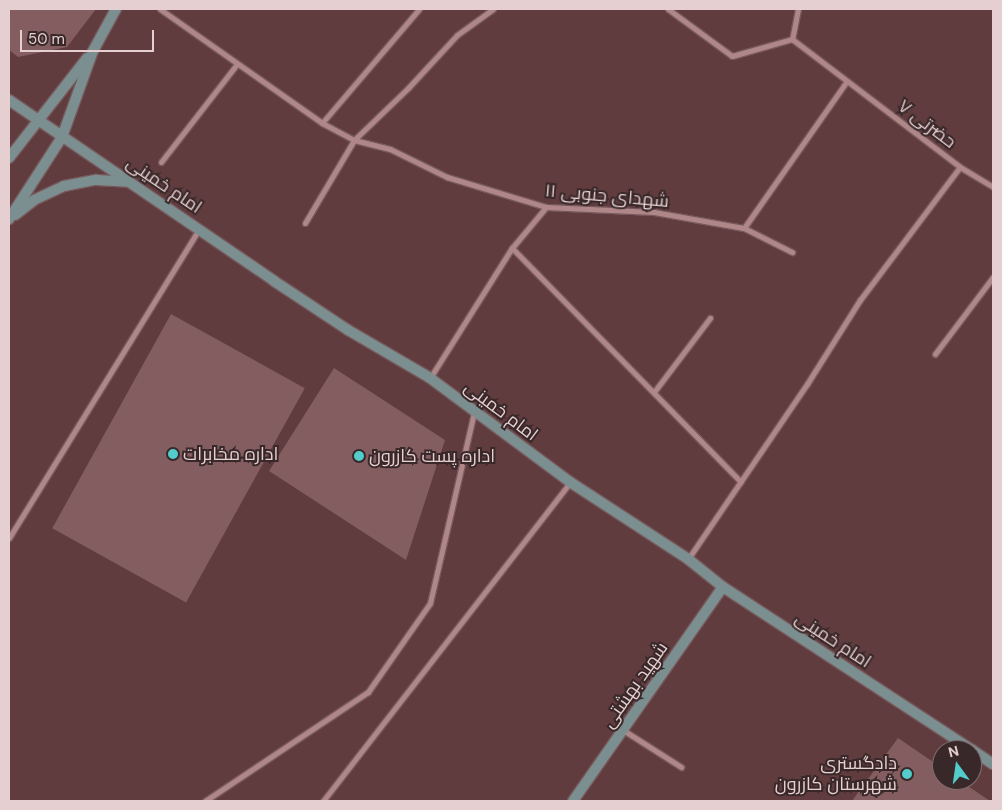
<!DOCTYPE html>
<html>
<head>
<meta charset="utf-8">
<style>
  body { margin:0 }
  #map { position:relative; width:1002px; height:810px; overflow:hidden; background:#603c3e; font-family:"DM Sans",Cairo,sans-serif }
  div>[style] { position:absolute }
  .building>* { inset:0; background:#835d5f; transform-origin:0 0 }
  .roads { filter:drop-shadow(1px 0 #77595c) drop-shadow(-1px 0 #77595c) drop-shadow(0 1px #77595c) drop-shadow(0 -1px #77595c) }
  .street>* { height:5px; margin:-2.5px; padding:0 2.5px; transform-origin:2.5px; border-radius:2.5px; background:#b08789 }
  .secondary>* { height:10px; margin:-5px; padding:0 5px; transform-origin:5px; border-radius:5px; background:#7c8f90 }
  .dots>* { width:14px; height:14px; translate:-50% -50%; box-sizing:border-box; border:2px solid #392829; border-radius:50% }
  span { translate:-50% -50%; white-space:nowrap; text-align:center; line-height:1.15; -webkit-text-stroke:4px #392829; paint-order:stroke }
  .street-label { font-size:18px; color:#e6cfd0 }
  .poi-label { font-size:18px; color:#e6cfd0 }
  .left { translate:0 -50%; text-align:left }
  .right { translate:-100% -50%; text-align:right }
  .frame { position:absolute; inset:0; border:10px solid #e6cfd0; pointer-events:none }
  .north { position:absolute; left:932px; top:740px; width:50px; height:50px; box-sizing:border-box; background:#392829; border:1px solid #7e6b6c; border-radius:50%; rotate:346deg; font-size:14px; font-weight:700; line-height:20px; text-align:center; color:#e6cfd0 }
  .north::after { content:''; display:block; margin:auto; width:18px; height:22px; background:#52cdcc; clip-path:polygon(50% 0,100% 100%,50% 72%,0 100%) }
  .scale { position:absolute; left:20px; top:30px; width:134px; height:22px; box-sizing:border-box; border:2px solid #e6cfd0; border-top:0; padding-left:6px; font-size:15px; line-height:18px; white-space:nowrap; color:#e6cfd0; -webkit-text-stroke:4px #392829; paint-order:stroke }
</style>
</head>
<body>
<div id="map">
  <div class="building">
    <i style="clip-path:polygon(9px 9px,96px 9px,67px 47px,18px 57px,9px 50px)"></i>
    <i style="left:171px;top:314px;width:153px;height:245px;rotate:29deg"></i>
    <i style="clip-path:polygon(334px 368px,445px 440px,406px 560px,269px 471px)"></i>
    <i style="clip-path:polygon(898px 738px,942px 768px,942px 780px,959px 780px,990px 801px,852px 801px)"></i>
  </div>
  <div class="roads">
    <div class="street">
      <i style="left:160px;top:9px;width:198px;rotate:35.1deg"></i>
      <i style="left:322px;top:123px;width:36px;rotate:28deg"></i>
      <i style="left:354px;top:140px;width:37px;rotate:14deg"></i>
      <i style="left:390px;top:149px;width:64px;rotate:26.2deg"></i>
      <i style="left:447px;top:177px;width:103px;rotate:16.9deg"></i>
      <i style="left:546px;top:207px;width:108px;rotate:2.7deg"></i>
      <i style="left:654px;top:212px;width:91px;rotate:10.1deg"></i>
      <i style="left:744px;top:228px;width:179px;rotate:-55deg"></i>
      <i style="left:668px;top:9px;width:79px;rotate:36.3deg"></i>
      <i style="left:732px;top:56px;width:62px;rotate:-15.8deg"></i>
      <i style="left:798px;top:9px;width:31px;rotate:101deg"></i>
      <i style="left:792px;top:39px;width:211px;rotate:37.3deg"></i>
      <i style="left:960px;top:167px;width:39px;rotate:31deg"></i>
      <i style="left:322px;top:123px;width:150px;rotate:-49.6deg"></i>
      <i style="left:161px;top:162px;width:124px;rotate:-52.2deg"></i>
      <i style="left:305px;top:223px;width:96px;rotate:-59.4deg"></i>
      <i style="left:354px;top:140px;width:75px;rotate:-43.9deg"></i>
      <i style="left:408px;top:88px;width:72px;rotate:-47.2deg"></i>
      <i style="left:457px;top:35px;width:44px;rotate:-35.8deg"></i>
      <i style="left:744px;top:228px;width:54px;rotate:26.6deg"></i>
      <i style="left:512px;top:248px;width:327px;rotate:45.6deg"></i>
      <i style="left:935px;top:354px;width:96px;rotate:-53deg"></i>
      <i style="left:430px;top:378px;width:154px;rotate:-57.8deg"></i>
      <i style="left:512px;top:248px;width:53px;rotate:-50.3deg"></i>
      <i style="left:654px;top:392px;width:93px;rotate:-52.9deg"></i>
      <i style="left:9px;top:538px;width:363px;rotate:-58.4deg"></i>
      <i style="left:688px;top:559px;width:212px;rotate:-55.8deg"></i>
      <i style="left:807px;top:384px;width:99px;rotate:-57.8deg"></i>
      <i style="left:860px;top:300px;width:166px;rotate:-53.1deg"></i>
      <i style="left:623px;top:730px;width:69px;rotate:32.5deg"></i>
      <i style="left:205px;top:801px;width:196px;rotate:-33.8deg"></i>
      <i style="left:368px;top:692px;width:108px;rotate:-55.1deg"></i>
      <i style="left:430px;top:603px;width:196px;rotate:-77deg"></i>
      <i style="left:323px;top:801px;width:403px;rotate:-52.2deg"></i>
    </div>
    <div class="secondary">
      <i style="left:9px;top:100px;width:321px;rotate:34.3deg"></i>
      <i style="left:274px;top:281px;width:89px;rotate:33.5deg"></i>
      <i style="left:348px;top:330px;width:95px;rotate:30.3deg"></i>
      <i style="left:430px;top:378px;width:174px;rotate:36.6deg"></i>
      <i style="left:570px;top:482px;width:141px;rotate:33.1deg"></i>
      <i style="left:688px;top:559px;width:45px;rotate:38.7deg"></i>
      <i style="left:723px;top:587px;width:298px;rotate:33.2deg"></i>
      <i style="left:9px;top:158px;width:127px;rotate:-52deg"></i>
      <i style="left:15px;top:215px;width:24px;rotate:-38deg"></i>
      <i style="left:34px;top:200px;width:33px;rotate:-25deg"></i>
      <i style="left:64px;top:186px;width:33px;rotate:-11deg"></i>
      <i style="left:96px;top:180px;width:33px;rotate:3deg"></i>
      <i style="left:9px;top:219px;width:98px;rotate:-57.1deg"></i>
      <i style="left:62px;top:137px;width:91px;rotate:-70.2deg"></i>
      <i style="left:93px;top:51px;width:48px;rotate:-61.3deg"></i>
      <i style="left:972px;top:750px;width:25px;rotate:34deg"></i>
      <i style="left:573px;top:801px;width:261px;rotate:-55deg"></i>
    </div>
  </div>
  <div class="dots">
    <i style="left:173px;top:454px;background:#52cdcc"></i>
    <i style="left:359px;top:456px;background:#52cdcc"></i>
    <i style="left:907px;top:774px;background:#52cdcc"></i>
  </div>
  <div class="street-label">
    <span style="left:927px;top:124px;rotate:37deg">حضرتی ۷</span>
    <span style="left:164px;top:185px;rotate:34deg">امام خمینی</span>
    <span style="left:607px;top:196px;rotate:5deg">۱۱ شهدای جنوبی</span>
    <span style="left:501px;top:411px;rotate:37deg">امام خمینی</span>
    <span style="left:833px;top:640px;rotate:33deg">امام خمینی</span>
    <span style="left:635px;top:685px;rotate:-55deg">شهید بهشتی</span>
  </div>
  <div class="poi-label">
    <span class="left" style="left:183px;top:454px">اداره مخابرات</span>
    <span class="left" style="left:369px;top:456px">اداره پست کازرون</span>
    <span class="right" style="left:897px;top:774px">دادگستری<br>شهرستان کازرون</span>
  </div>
  <div class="frame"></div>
  <div class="north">N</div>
  <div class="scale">50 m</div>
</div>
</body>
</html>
